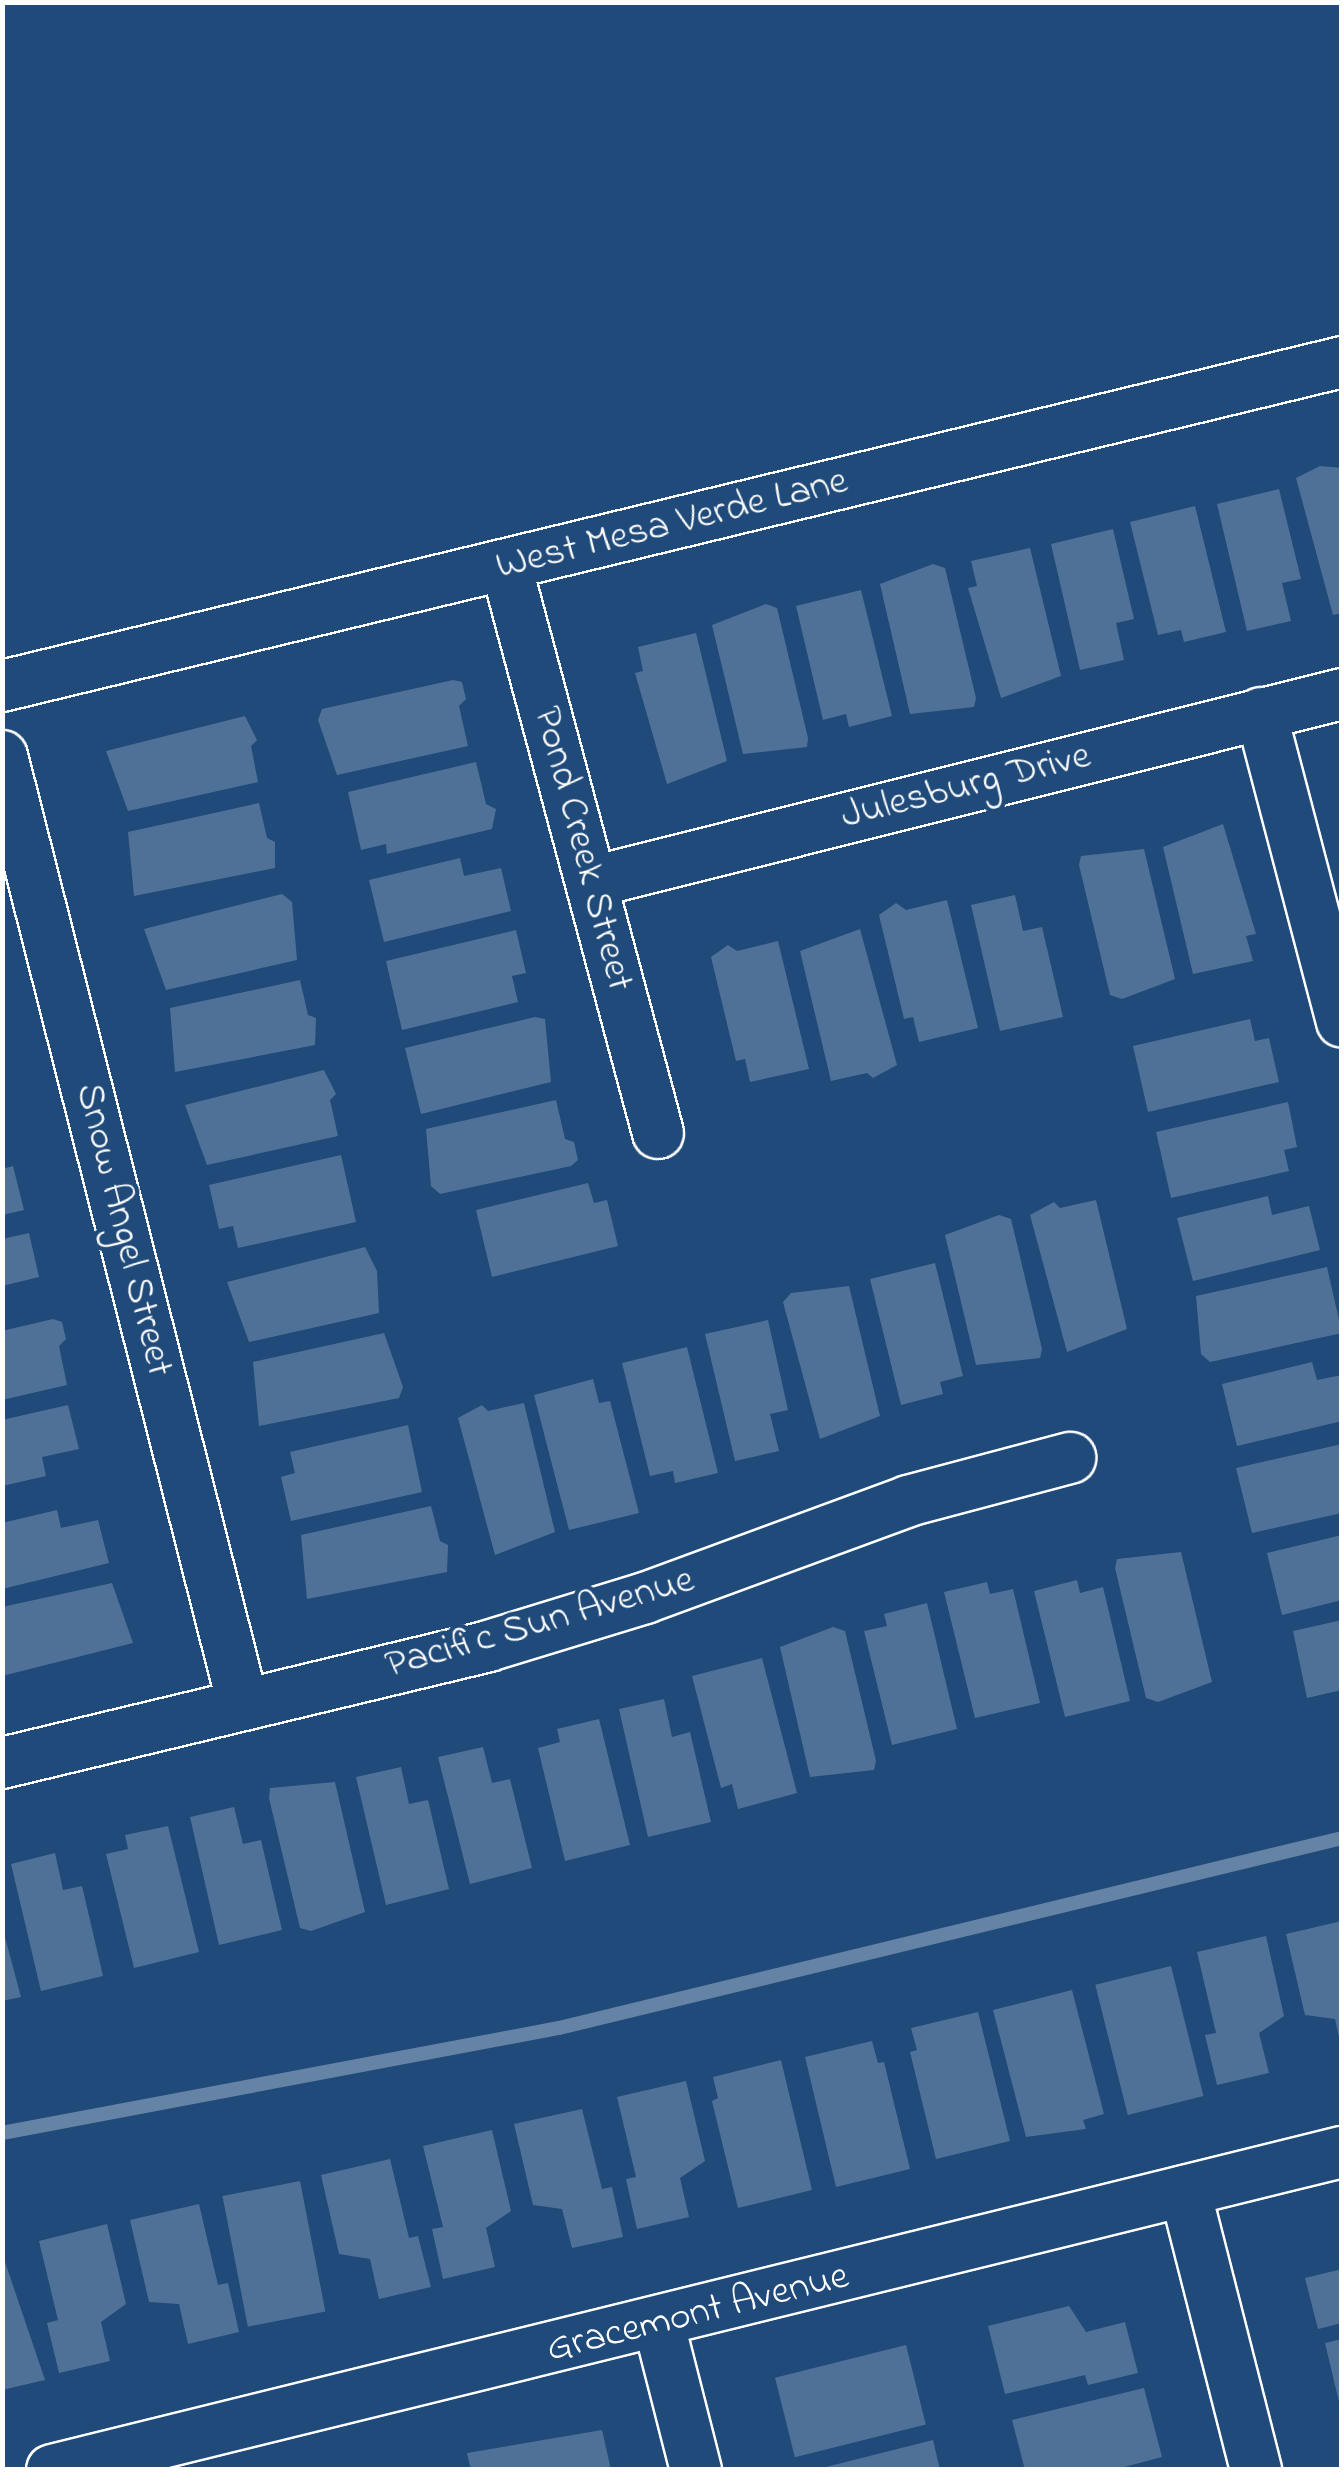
<!DOCTYPE html>
<html>
<head>
<meta charset="utf-8">
<style>
  body { margin:0 }
  #map { position:relative; width:1344px; height:2472px; overflow:hidden; background:#1f4a7a; font-family:"Indie Flower",sans-serif }
  div>[style] { position:absolute }
  .stream>* { height:14px; margin:-7px; padding:0 7px; transform-origin:7px; border-radius:7px; background:#6583a4 }
  .building>* { inset:0; background:#507197; transform-origin:0 0 }
  .roads { filter:drop-shadow(2px 0 #fff) drop-shadow(-2px 0 #fff) drop-shadow(0 2px #fff) drop-shadow(0 -2px #fff) }
  .minor>* { height:50px; margin:-25px; padding:0 25px; transform-origin:25px; border-radius:25px; background:#1f4a7a }
  span { translate:-50% -50%; white-space:nowrap; text-align:center; line-height:1.15; -webkit-text-stroke:9px #1f4a7a; paint-order:stroke }
  .street-label { font-size:40px; color:#fff }
  .frame { position:absolute; inset:0; border:5px solid #fff; pointer-events:none }
</style>
</head>
<body>
<div id="map">
  <div class="stream">
    <i style="left:2px;top:2133px;width:567px;rotate:-10.68deg"></i>
    <i style="left:559px;top:2028px;width:806px;rotate:-13.64deg"></i>
  </div>
  <div class="building">
    <i style="clip-path:polygon(1320px 466px,1342px 468px,1342px 613px,1333px 615px,1296px 478px)"></i>
    <i style="clip-path:polygon(1279px 489px,1301px 579px,1282px 583px,1291px 621px,1247px 631px,1217px 504px)"></i>
    <i style="clip-path:polygon(1195px 506px,1226px 632px,1184px 642px,1181px 630px,1158px 635px,1130px 522px)"></i>
    <i style="clip-path:polygon(1113px 529px,1134px 619px,1116px 623px,1124px 660px,1080px 670px,1051px 544px)"></i>
    <i style="clip-path:polygon(1030px 548px,1061px 676px,1001px 698px,968px 588px,977px 586px,971px 561px)"></i>
    <i style="clip-path:polygon(933px 564px,945px 568px,976px 698px,974px 707px,910px 714px,880px 584px)"></i>
    <i style="clip-path:polygon(861px 590px,892px 716px,849px 727px,846px 714px,823px 720px,796px 606px)"></i>
    <i style="clip-path:polygon(766px 604px,777px 608px,808px 738px,807px 747px,743px 754px,712px 625px)"></i>
    <i style="clip-path:polygon(696px 633px,727px 761px,667px 784px,635px 673px,643px 671px,638px 647px)"></i>
    <i style="clip-path:polygon(453px 680px,462px 682px,466px 699px,459px 706px,468px 746px,337px 775px,318px 720px,322px 709px)"></i>
    <i style="clip-path:polygon(245px 716px,257px 740px,251px 746px,258px 782px,128px 811px,106px 751px)"></i>
    <i style="clip-path:polygon(476px 762px,486px 804px,496px 809px,492px 829px,387px 854px,386px 844px,361px 850px,348px 792px)"></i>
    <i style="clip-path:polygon(259px 803px,267px 838px,275px 842px,275px 868px,134px 896px,128px 832px)"></i>
    <i style="clip-path:polygon(1223px 824px,1256px 934px,1246px 936px,1253px 961px,1193px 974px,1163px 847px)"></i>
    <i style="clip-path:polygon(1144px 849px,1175px 979px,1122px 999px,1110px 995px,1079px 865px,1081px 856px)"></i>
    <i style="clip-path:polygon(460px 858px,464px 876px,501px 868px,511px 911px,384px 942px,369px 880px)"></i>
    <i style="clip-path:polygon(282px 894px,292px 902px,297px 960px,166px 990px,144px 929px)"></i>
    <i style="clip-path:polygon(1015px 895px,1023px 931px,1042px 927px,1063px 1017px,1000px 1031px,971px 905px)"></i>
    <i style="clip-path:polygon(947px 900px,978px 1028px,919px 1042px,913px 1017px,904px 1019px,879px 915px,896px 903px,906px 910px)"></i>
    <i style="clip-path:polygon(860px 929px,897px 1065px,873px 1078px,867px 1073px,831px 1081px,800px 951px)"></i>
    <i style="clip-path:polygon(516px 930px,526px 973px,512px 976px,518px 1002px,402px 1030px,386px 961px)"></i>
    <i style="clip-path:polygon(778px 941px,809px 1069px,750px 1082px,745px 1059px,736px 1061px,711px 957px,728px 945px,737px 951px)"></i>
    <i style="clip-path:polygon(300px 980px,308px 1015px,316px 1018px,315px 1045px,175px 1072px,170px 1008px)"></i>
    <i style="clip-path:polygon(535px 1017px,545px 1019px,551px 1082px,421px 1114px,405px 1048px)"></i>
    <i style="clip-path:polygon(1250px 1019px,1255px 1041px,1269px 1038px,1279px 1082px,1148px 1112px,1133px 1046px)"></i>
    <i style="clip-path:polygon(324px 1070px,336px 1094px,330px 1100px,338px 1136px,207px 1165px,185px 1105px)"></i>
    <i style="clip-path:polygon(556px 1100px,565px 1139px,574px 1142px,578px 1160px,571px 1166px,440px 1194px,431px 1186px,426px 1129px)"></i>
    <i style="clip-path:polygon(1288px 1102px,1297px 1147px,1284px 1150px,1289px 1171px,1171px 1198px,1156px 1132px)"></i>
    <i style="clip-path:polygon(341px 1155px,356px 1222px,238px 1248px,233px 1226px,219px 1229px,209px 1185px)"></i>
    <i style="clip-path:polygon(13px 1166px,24px 1210px,2px 1215px,2px 1169px)"></i>
    <i style="clip-path:polygon(588px 1183px,594px 1203px,607px 1200px,618px 1246px,492px 1277px,476px 1210px)"></i>
    <i style="clip-path:polygon(1268px 1196px,1272px 1215px,1309px 1206px,1320px 1250px,1193px 1281px,1177px 1218px)"></i>
    <i style="clip-path:polygon(1096px 1200px,1127px 1329px,1067px 1352px,1030px 1215px,1054px 1202px,1060px 1208px)"></i>
    <i style="clip-path:polygon(999px 1215px,1011px 1219px,1042px 1349px,1040px 1358px,976px 1365px,945px 1235px)"></i>
    <i style="clip-path:polygon(29px 1233px,39px 1277px,2px 1286px,2px 1239px)"></i>
    <i style="clip-path:polygon(365px 1247px,377px 1271px,379px 1313px,249px 1342px,227px 1282px)"></i>
    <i style="clip-path:polygon(935px 1263px,963px 1376px,940px 1382px,943px 1394px,901px 1405px,870px 1279px)"></i>
    <i style="clip-path:polygon(1327px 1267px,1342px 1333px,1210px 1362px,1201px 1354px,1196px 1296px)"></i>
    <i style="clip-path:polygon(849px 1286px,880px 1416px,820px 1439px,783px 1302px,791px 1293px)"></i>
    <i style="clip-path:polygon(53px 1319px,62px 1322px,66px 1339px,59px 1346px,67px 1385px,2px 1400px,2px 1331px)"></i>
    <i style="clip-path:polygon(768px 1320px,788px 1410px,770px 1414px,779px 1451px,735px 1461px,705px 1334px)"></i>
    <i style="clip-path:polygon(384px 1333px,403px 1387px,399px 1398px,259px 1426px,253px 1362px)"></i>
    <i style="clip-path:polygon(687px 1347px,718px 1473px,675px 1483px,673px 1471px,650px 1476px,622px 1363px)"></i>
    <i style="clip-path:polygon(1312px 1362px,1317px 1380px,1342px 1375px,1342px 1421px,1237px 1446px,1222px 1384px)"></i>
    <i style="clip-path:polygon(593px 1379px,599px 1403px,610px 1401px,639px 1513px,569px 1530px,534px 1395px)"></i>
    <i style="clip-path:polygon(524px 1403px,555px 1532px,495px 1555px,458px 1418px,482px 1405px,488px 1411px)"></i>
    <i style="clip-path:polygon(68px 1405px,79px 1449px,42px 1457px,46px 1476px,2px 1486px,2px 1420px)"></i>
    <i style="clip-path:polygon(408px 1425px,422px 1492px,291px 1521px,281px 1477px,295px 1473px,290px 1452px)"></i>
    <i style="clip-path:polygon(1342px 1444px,1342px 1513px,1252px 1533px,1236px 1468px)"></i>
    <i style="clip-path:polygon(431px 1506px,440px 1541px,448px 1545px,447px 1572px,307px 1599px,301px 1535px)"></i>
    <i style="clip-path:polygon(57px 1510px,61px 1528px,98px 1520px,109px 1563px,2px 1589px,2px 1523px)"></i>
    <i style="clip-path:polygon(1342px 1535px,1342px 1600px,1282px 1615px,1267px 1553px)"></i>
    <i style="clip-path:polygon(1181px 1552px,1212px 1682px,1158px 1702px,1146px 1698px,1115px 1568px,1117px 1559px)"></i>
    <i style="clip-path:polygon(1077px 1580px,1080px 1593px,1103px 1587px,1130px 1701px,1065px 1717px,1034px 1591px)"></i>
    <i style="clip-path:polygon(987px 1582px,990px 1594px,1013px 1589px,1040px 1703px,975px 1718px,944px 1592px)"></i>
    <i style="clip-path:polygon(112px 1583px,133px 1643px,2px 1676px,2px 1607px)"></i>
    <i style="clip-path:polygon(927px 1603px,957px 1729px,892px 1745px,864px 1631px,887px 1626px,884px 1614px)"></i>
    <i style="clip-path:polygon(1342px 1620px,1342px 1690px,1307px 1698px,1293px 1631px)"></i>
    <i style="clip-path:polygon(833px 1627px,845px 1631px,876px 1761px,874px 1770px,810px 1777px,780px 1647px)"></i>
    <i style="clip-path:polygon(762px 1658px,797px 1793px,738px 1809px,732px 1784px,721px 1788px,692px 1676px)"></i>
    <i style="clip-path:polygon(664px 1699px,672px 1737px,690px 1732px,711px 1822px,648px 1837px,619px 1709px)"></i>
    <i style="clip-path:polygon(599px 1719px,630px 1845px,565px 1861px,538px 1748px,560px 1742px,557px 1729px)"></i>
    <i style="clip-path:polygon(483px 1747px,492px 1783px,510px 1779px,532px 1868px,470px 1884px,438px 1757px)"></i>
    <i style="clip-path:polygon(401px 1767px,409px 1804px,428px 1800px,449px 1889px,386px 1905px,356px 1777px)"></i>
    <i style="clip-path:polygon(335px 1782px,365px 1912px,311px 1931px,300px 1928px,269px 1798px,270px 1788px)"></i>
    <i style="clip-path:polygon(234px 1807px,243px 1844px,261px 1840px,282px 1930px,219px 1945px,190px 1817px)"></i>
    <i style="clip-path:polygon(168px 1826px,199px 1952px,134px 1968px,106px 1854px,128px 1849px,125px 1835px)"></i>
    <i style="clip-path:polygon(55px 1853px,63px 1890px,82px 1886px,103px 1976px,41px 1991px,11px 1864px)"></i>
    <i style="clip-path:polygon(1342px 1921px,1342px 2041px,1340px 2041px,1335px 2019px,1305px 2015px,1286px 1934px)"></i>
    <i style="clip-path:polygon(2px 1926px,21px 1997px,2px 2001px)"></i>
    <i style="clip-path:polygon(1266px 1936px,1284px 2016px,1259px 2033px,1269px 2073px,1217px 2085px,1205px 2035px,1216px 2033px,1197px 1952px)"></i>
    <i style="left:1171px;top:1966px;width:134px;height:78px;rotate:76deg"></i>
    <i style="clip-path:polygon(1072px 1990px,1104px 2114px,1083px 2120px,1086px 2129px,1026px 2137px,993px 2010px)"></i>
    <i style="clip-path:polygon(978px 2012px,1010px 2141px,936px 2159px,910px 2052px,917px 2050px,911px 2028px)"></i>
    <i style="clip-path:polygon(872px 2041px,878px 2063px,884px 2062px,910px 2169px,836px 2187px,805px 2057px)"></i>
    <i style="clip-path:polygon(781px 2060px,812px 2190px,738px 2208px,712px 2101px,718px 2098px,713px 2077px)"></i>
    <i style="clip-path:polygon(686px 2081px,705px 2161px,680px 2178px,689px 2217px,637px 2229px,626px 2179px,636px 2177px,617px 2097px)"></i>
    <i style="clip-path:polygon(582px 2109px,602px 2189px,612px 2187px,623px 2237px,572px 2248px,562px 2209px,533px 2205px,514px 2124px)"></i>
    <i style="clip-path:polygon(492px 2130px,511px 2211px,486px 2228px,495px 2267px,443px 2279px,432px 2229px,443px 2227px,423px 2146px)"></i>
    <i style="clip-path:polygon(390px 2159px,409px 2238px,418px 2236px,431px 2287px,379px 2299px,370px 2259px,339px 2254px,321px 2175px)"></i>
    <i style="left:300px;top:2181px;width:133px;height:79px;rotate:79deg"></i>
    <i style="clip-path:polygon(199px 2204px,218px 2285px,228px 2283px,239px 2332px,188px 2344px,179px 2304px,149px 2302px,130px 2220px)"></i>
    <i style="clip-path:polygon(107px 2224px,126px 2304px,101px 2322px,110px 2361px,59px 2373px,47px 2323px,58px 2320px,39px 2241px)"></i>
    <i style="clip-path:polygon(2px 2253px,45px 2380px,2px 2390px)"></i>
    <i style="clip-path:polygon(1342px 2269px,1342px 2323px,1318px 2329px,1305px 2278px)"></i>
    <i style="clip-path:polygon(1069px 2306px,1086px 2332px,1125px 2322px,1138px 2373px,1088px 2385px,1085px 2375px,1005px 2394px,988px 2326px)"></i>
    <i style="clip-path:polygon(1342px 2339px,1342px 2406px,1340px 2406px,1325px 2343px)"></i>
    <i style="left:906px;top:2345px;width:82px;height:135px;rotate:76deg"></i>
    <i style="clip-path:polygon(1144px 2388px,1162px 2457px,1113px 2470px,1025px 2470px,1012px 2420px)"></i>
    <i style="clip-path:polygon(602px 2430px,611px 2470px,471px 2470px,467px 2453px)"></i>
    <i style="clip-path:polygon(933px 2440px,940px 2470px,822px 2470px,822px 2468px)"></i>
  </div>
  <div class="roads">
    <div class="minor">
      <i style="left:506px;top:566px;width:587px;rotate:74.99deg"></i>
      <i style="left:2px;top:686px;width:1379px;rotate:-13.59deg"></i>
      <i style="left:1261px;top:713px;width:319px;rotate:75.3deg"></i>
      <i style="left:2px;top:756px;width:978px;rotate:75.74deg"></i>
      <i style="left:592px;top:882px;width:773px;rotate:-14.07deg"></i>
      <i style="left:2px;top:1763px;width:500px;rotate:-13.5deg"></i>
      <i style="left:488px;top:1646px;width:164px;rotate:-17deg"></i>
      <i style="left:645px;top:1598px;width:280px;rotate:-20.2deg"></i>
      <i style="left:908px;top:1501px;width:168px;rotate:-14.9deg"></i>
      <i style="left:1185px;top:2191px;width:288px;rotate:75.7deg"></i>
      <i style="left:659px;top:2325px;width:150px;rotate:75.7deg"></i>
      <i style="left:52px;top:2470px;width:1329px;rotate:-13.85deg"></i>
    </div>
  </div>
  <div class="street-label">
    <span style="left:672px;top:525px;rotate:-14deg">West Mesa Verde Lane</span>
    <span style="left:966px;top:787px;rotate:-14deg">Julesburg Drive</span>
    <span style="left:582px;top:849px;rotate:75deg">Pond Creek Street</span>
    <span style="left:123px;top:1230px;rotate:76deg">Snow Angel Street</span>
    <span style="left:540px;top:1624px;rotate:-16deg">Pacific Sun Avenue</span>
    <span style="left:698px;top:2314px;rotate:-14deg">Gracemont Avenue</span>
  </div>
  <div class="frame"></div>
</div>
</body>
</html>
